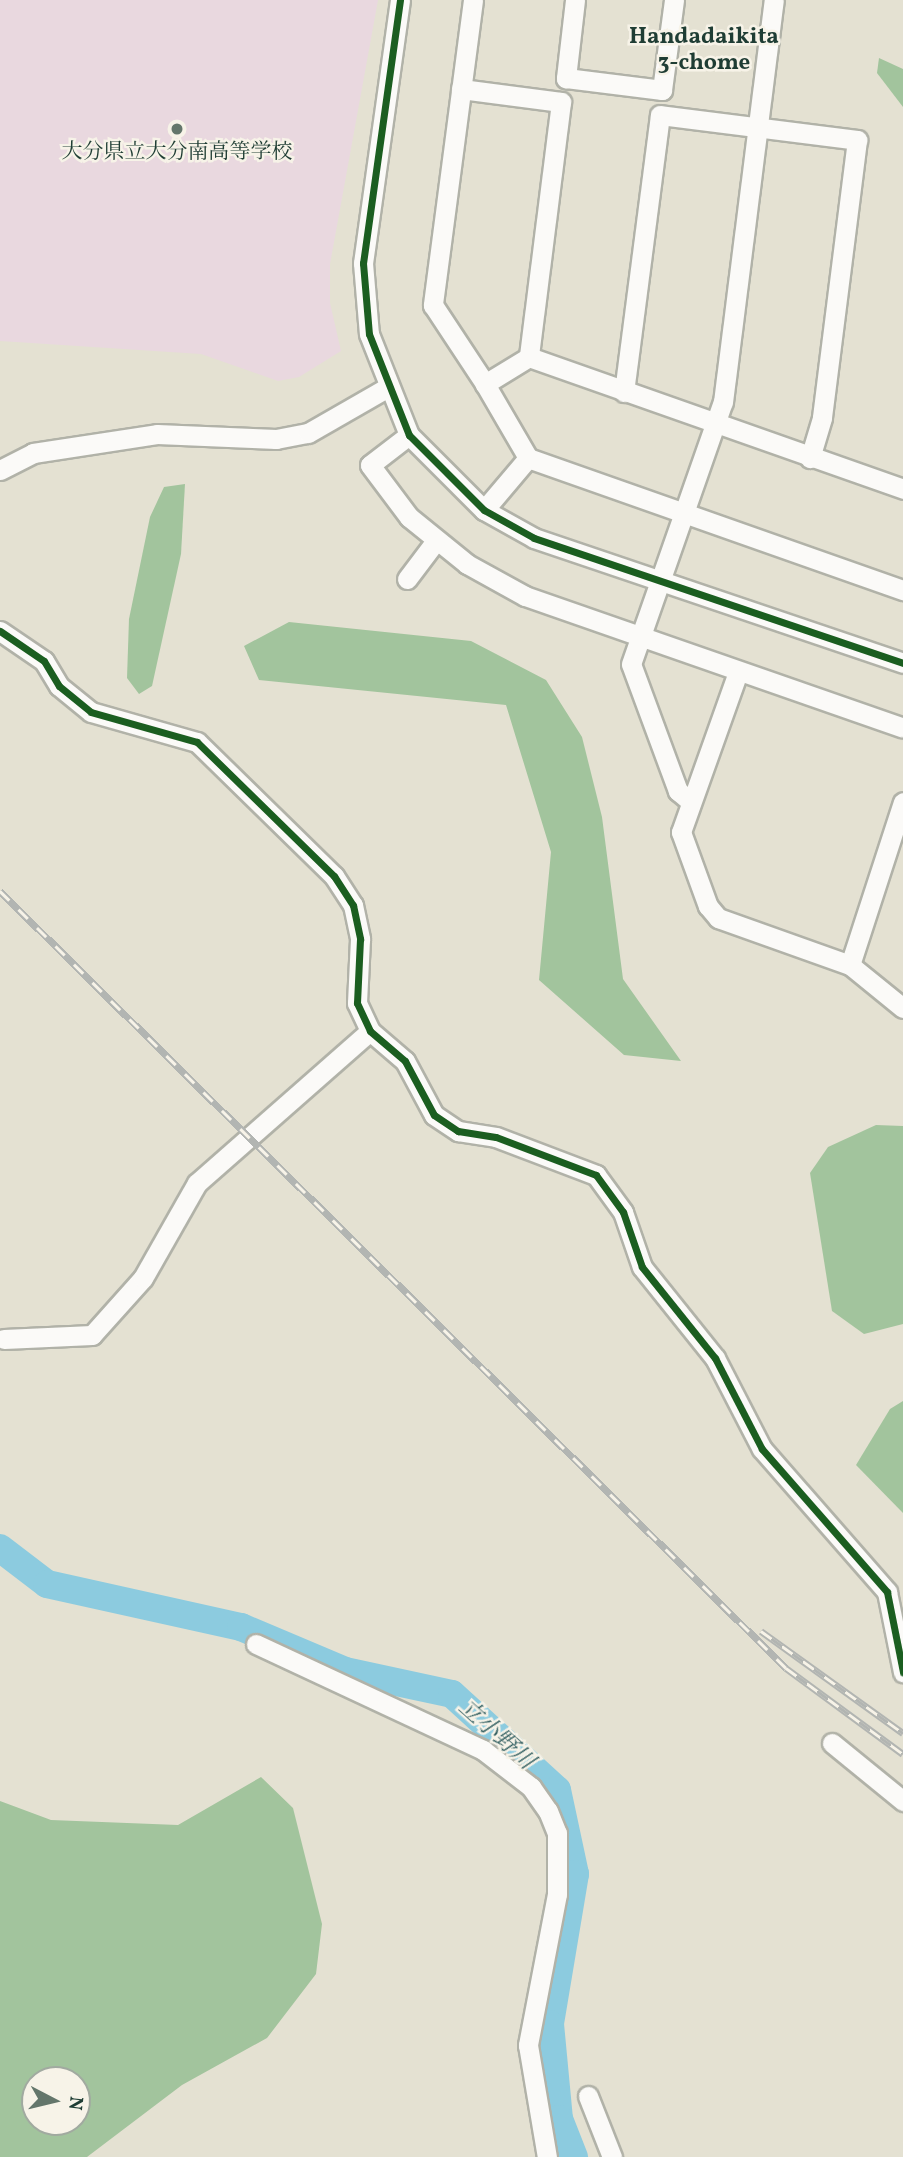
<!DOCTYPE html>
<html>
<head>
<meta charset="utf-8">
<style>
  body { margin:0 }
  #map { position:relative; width:903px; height:2157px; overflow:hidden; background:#e4e1d2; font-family:Vollkorn,"Noto Serif JP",serif }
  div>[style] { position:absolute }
  .built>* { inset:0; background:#e9d8df }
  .forest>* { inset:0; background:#a2c49d }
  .river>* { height:28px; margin:-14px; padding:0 14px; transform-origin:14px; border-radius:14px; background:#8ccbdf }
  .roads { filter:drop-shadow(2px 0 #b1b2a8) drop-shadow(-2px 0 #b1b2a8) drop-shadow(0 2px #b1b2a8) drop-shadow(0 -2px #b1b2a8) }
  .minor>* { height:19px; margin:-9.5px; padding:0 9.5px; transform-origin:9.5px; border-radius:9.5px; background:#fbfaf8 }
  .rail>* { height:7px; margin-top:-3.5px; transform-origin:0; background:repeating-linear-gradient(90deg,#f7f3e8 0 13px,#b2b5b2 0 26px); box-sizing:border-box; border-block:2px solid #b2b5b2 }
  .cycleway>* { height:7px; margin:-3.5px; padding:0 3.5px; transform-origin:3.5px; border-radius:3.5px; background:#1b5e20 }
  .dots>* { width:19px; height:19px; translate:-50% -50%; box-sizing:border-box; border:4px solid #f7f3e8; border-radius:50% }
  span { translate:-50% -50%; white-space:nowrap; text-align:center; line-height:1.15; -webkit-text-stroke:5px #f7f3e8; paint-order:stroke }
  .poi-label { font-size:21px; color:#1f3d34 }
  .neighbourhood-label { font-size:23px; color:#1f3d34; font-weight:700 }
  .water-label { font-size:23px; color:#315e60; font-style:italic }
  .north { position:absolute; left:21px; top:2066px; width:70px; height:70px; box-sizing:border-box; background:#f7f3e8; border:2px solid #a1aaa0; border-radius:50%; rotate:97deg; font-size:19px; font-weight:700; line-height:28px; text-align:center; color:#1f3d34 }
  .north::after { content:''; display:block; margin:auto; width:24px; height:32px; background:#64766b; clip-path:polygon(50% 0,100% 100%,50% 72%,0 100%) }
</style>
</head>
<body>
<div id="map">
  <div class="built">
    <i style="clip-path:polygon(0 0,378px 0,330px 264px,330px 303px,341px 351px,299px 377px,278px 381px,201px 354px,0 341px)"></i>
  </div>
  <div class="forest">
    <i style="clip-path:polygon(879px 58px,903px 69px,903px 107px,877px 73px)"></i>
    <i style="clip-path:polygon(185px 484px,181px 554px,152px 686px,139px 694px,127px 678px,129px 619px,150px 517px,164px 487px)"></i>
    <i style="clip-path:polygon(289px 622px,471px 641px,546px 680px,582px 737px,602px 817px,623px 979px,681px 1061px,624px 1055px,539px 980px,551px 852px,506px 705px,259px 680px,244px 646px)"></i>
    <i style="clip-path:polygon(876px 1125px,903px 1126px,903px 1324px,864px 1334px,832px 1311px,810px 1173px,828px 1147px)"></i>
    <i style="clip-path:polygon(903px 1401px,903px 1513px,856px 1465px,890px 1409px)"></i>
    <i style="clip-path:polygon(evenodd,261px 1777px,293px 1808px,322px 1924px,316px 1974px,267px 2038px,182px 2085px,87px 2157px,0 2157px,0 1801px,51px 1820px,178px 1825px,261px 1777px,35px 2080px,77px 2080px,77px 2122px,35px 2122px,35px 2080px)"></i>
  </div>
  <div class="river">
    <i style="left:0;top:1548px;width:59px;rotate:37.5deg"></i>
    <i style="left:47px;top:1584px;width:199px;rotate:12.5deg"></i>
    <i style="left:241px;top:1627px;width:113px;rotate:22.9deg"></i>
    <i style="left:345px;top:1671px;width:109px;rotate:12.1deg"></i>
    <i style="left:452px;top:1694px;width:142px;rotate:42.4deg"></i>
    <i style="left:557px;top:1790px;width:86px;rotate:77.9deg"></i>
    <i style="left:575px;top:1874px;width:152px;rotate:99.5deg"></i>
    <i style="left:550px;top:2024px;width:95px;rotate:84.6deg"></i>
    <i style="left:559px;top:2119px;width:41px;rotate:68.5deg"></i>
  </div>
  <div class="roads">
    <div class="minor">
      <i style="left:400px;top:0;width:266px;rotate:98deg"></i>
      <i style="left:363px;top:263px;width:71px;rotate:85.2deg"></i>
      <i style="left:369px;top:334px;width:109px;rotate:68.4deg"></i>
      <i style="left:409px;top:435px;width:106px;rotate:45deg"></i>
      <i style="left:484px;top:510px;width:57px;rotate:29.2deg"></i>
      <i style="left:534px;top:538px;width:390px;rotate:18.7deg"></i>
      <i style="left:473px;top:0;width:308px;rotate:97.5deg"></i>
      <i style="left:433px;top:305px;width:95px;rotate:56.6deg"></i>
      <i style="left:575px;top:0;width:79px;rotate:96.6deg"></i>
      <i style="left:566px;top:78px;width:97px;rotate:7.1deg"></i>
      <i style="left:662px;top:90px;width:91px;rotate:-82.4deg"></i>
      <i style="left:461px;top:89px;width:101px;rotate:7.4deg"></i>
      <i style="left:561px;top:102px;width:257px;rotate:97.2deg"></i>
      <i style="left:529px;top:357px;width:52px;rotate:148.5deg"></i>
      <i style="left:485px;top:384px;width:86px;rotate:59.8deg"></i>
      <i style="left:528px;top:458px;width:398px;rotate:19.4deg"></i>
      <i style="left:529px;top:357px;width:397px;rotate:19.4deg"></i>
      <i style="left:624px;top:392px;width:279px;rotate:-82.6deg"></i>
      <i style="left:660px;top:115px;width:199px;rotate:7.2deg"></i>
      <i style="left:857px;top:140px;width:280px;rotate:97.2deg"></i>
      <i style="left:822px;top:418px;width:42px;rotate:106.7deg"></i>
      <i style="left:409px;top:435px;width:49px;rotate:142.4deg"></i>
      <i style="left:370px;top:465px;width:65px;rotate:53.1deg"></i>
      <i style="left:409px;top:517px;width:75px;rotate:39deg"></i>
      <i style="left:467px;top:564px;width:66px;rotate:28.9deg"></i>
      <i style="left:525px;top:596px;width:400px;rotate:19.2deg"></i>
      <i style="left:0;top:470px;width:37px;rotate:-27deg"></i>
      <i style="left:33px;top:453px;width:125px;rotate:-8.7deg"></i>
      <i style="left:157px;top:434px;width:119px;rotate:2.4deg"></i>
      <i style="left:276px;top:439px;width:33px;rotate:-11deg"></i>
      <i style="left:308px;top:433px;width:92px;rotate:-29.9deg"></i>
      <i style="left:484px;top:510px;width:68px;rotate:-49.8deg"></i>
      <i style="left:407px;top:579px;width:46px;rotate:-52.9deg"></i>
      <i style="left:0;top:631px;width:53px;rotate:34.3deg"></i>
      <i style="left:44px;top:661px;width:29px;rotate:59deg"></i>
      <i style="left:59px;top:686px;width:41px;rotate:39.1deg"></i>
      <i style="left:91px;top:712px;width:110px;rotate:15.8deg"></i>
      <i style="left:197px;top:742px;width:192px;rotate:44.4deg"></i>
      <i style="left:334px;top:876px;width:35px;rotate:57deg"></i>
      <i style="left:353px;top:905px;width:35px;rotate:78deg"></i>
      <i style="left:360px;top:939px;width:64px;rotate:92.7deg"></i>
      <i style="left:357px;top:1003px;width:31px;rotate:65deg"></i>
      <i style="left:370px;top:1031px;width:46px;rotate:40.6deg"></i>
      <i style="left:405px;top:1061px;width:61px;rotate:61.8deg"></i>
      <i style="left:434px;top:1115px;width:29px;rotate:34deg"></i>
      <i style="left:458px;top:1131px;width:38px;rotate:9deg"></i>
      <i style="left:496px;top:1137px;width:107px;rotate:20.8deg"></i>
      <i style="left:596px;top:1175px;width:46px;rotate:53.9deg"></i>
      <i style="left:623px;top:1212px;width:58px;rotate:70.9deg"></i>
      <i style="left:642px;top:1267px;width:117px;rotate:51.3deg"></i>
      <i style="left:715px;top:1358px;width:102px;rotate:62.7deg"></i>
      <i style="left:762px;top:1449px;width:190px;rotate:48.8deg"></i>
      <i style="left:887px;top:1592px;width:82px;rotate:78.7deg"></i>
      <i style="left:738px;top:672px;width:170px;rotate:109.6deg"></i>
      <i style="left:681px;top:832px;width:79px;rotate:70deg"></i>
      <i style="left:708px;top:906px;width:16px;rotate:50deg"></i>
      <i style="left:718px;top:918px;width:140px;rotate:19.6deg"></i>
      <i style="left:850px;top:965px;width:68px;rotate:39.1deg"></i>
      <i style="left:690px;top:801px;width:16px;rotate:-140deg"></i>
      <i style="left:678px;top:791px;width:135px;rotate:-110.3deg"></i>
      <i style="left:631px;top:664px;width:278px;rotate:-70.7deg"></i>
      <i style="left:723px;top:402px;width:405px;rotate:-82.8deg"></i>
      <i style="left:850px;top:965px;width:171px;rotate:-72deg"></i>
      <i style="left:4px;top:1339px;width:88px;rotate:-2.6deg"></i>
      <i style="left:92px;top:1335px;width:76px;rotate:-48.2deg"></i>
      <i style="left:143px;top:1278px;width:109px;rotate:-60.4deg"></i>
      <i style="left:197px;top:1183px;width:230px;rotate:-41.3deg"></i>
      <i style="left:256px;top:1644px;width:251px;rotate:25deg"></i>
      <i style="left:483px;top:1750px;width:61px;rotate:37.6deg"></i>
      <i style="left:531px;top:1787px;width:29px;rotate:55deg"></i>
      <i style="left:548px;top:1811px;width:24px;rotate:68deg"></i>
      <i style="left:557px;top:1833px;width:61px;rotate:90deg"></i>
      <i style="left:557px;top:1894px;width:154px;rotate:100.9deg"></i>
      <i style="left:528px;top:2045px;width:114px;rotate:80.4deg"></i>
      <i style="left:832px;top:1743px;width:92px;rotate:39.2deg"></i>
      <i style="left:588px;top:2096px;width:66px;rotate:68.5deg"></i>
    </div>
  </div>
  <div class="rail">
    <i style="left:0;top:891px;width:1105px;rotate:44.67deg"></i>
    <i style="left:786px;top:1668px;width:145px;rotate:36.3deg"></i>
    <i style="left:761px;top:1631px;width:175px;rotate:35.7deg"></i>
  </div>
  <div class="cycleway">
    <i style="left:400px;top:0;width:266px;rotate:98deg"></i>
    <i style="left:363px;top:263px;width:71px;rotate:85.2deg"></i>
    <i style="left:369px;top:334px;width:109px;rotate:68.4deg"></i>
    <i style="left:409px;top:435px;width:106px;rotate:45deg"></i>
    <i style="left:484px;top:510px;width:57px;rotate:29.2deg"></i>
    <i style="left:534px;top:538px;width:390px;rotate:18.7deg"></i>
    <i style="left:0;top:631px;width:53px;rotate:34.3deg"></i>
    <i style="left:44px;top:661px;width:29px;rotate:59deg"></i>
    <i style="left:59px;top:686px;width:41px;rotate:39.1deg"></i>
    <i style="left:91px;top:712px;width:110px;rotate:15.8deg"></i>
    <i style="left:197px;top:742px;width:192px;rotate:44.4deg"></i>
    <i style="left:334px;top:876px;width:35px;rotate:57deg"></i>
    <i style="left:353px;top:905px;width:35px;rotate:78deg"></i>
    <i style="left:360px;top:939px;width:64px;rotate:92.7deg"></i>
    <i style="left:357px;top:1003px;width:31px;rotate:65deg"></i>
    <i style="left:370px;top:1031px;width:46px;rotate:40.6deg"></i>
    <i style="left:405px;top:1061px;width:61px;rotate:61.8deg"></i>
    <i style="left:434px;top:1115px;width:29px;rotate:34deg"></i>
    <i style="left:458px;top:1131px;width:38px;rotate:9deg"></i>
    <i style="left:496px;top:1137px;width:107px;rotate:20.8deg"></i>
    <i style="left:596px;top:1175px;width:46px;rotate:53.9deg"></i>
    <i style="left:623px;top:1212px;width:58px;rotate:70.9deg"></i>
    <i style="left:642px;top:1267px;width:117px;rotate:51.3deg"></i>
    <i style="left:715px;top:1358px;width:102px;rotate:62.7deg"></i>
    <i style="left:762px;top:1449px;width:190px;rotate:48.8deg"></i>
    <i style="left:887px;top:1592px;width:82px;rotate:78.7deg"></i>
  </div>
  <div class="dots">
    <i style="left:177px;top:129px;background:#64766b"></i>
  </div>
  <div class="poi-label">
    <span style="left:177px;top:153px">大分県立大分南高等学校</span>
  </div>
  <div class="neighbourhood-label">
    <span style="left:704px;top:50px">Handadaikita<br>3-chome</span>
  </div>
  <div class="water-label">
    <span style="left:496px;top:1735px;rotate:42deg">立小野川</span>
  </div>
  <div class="north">N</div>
</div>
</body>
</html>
